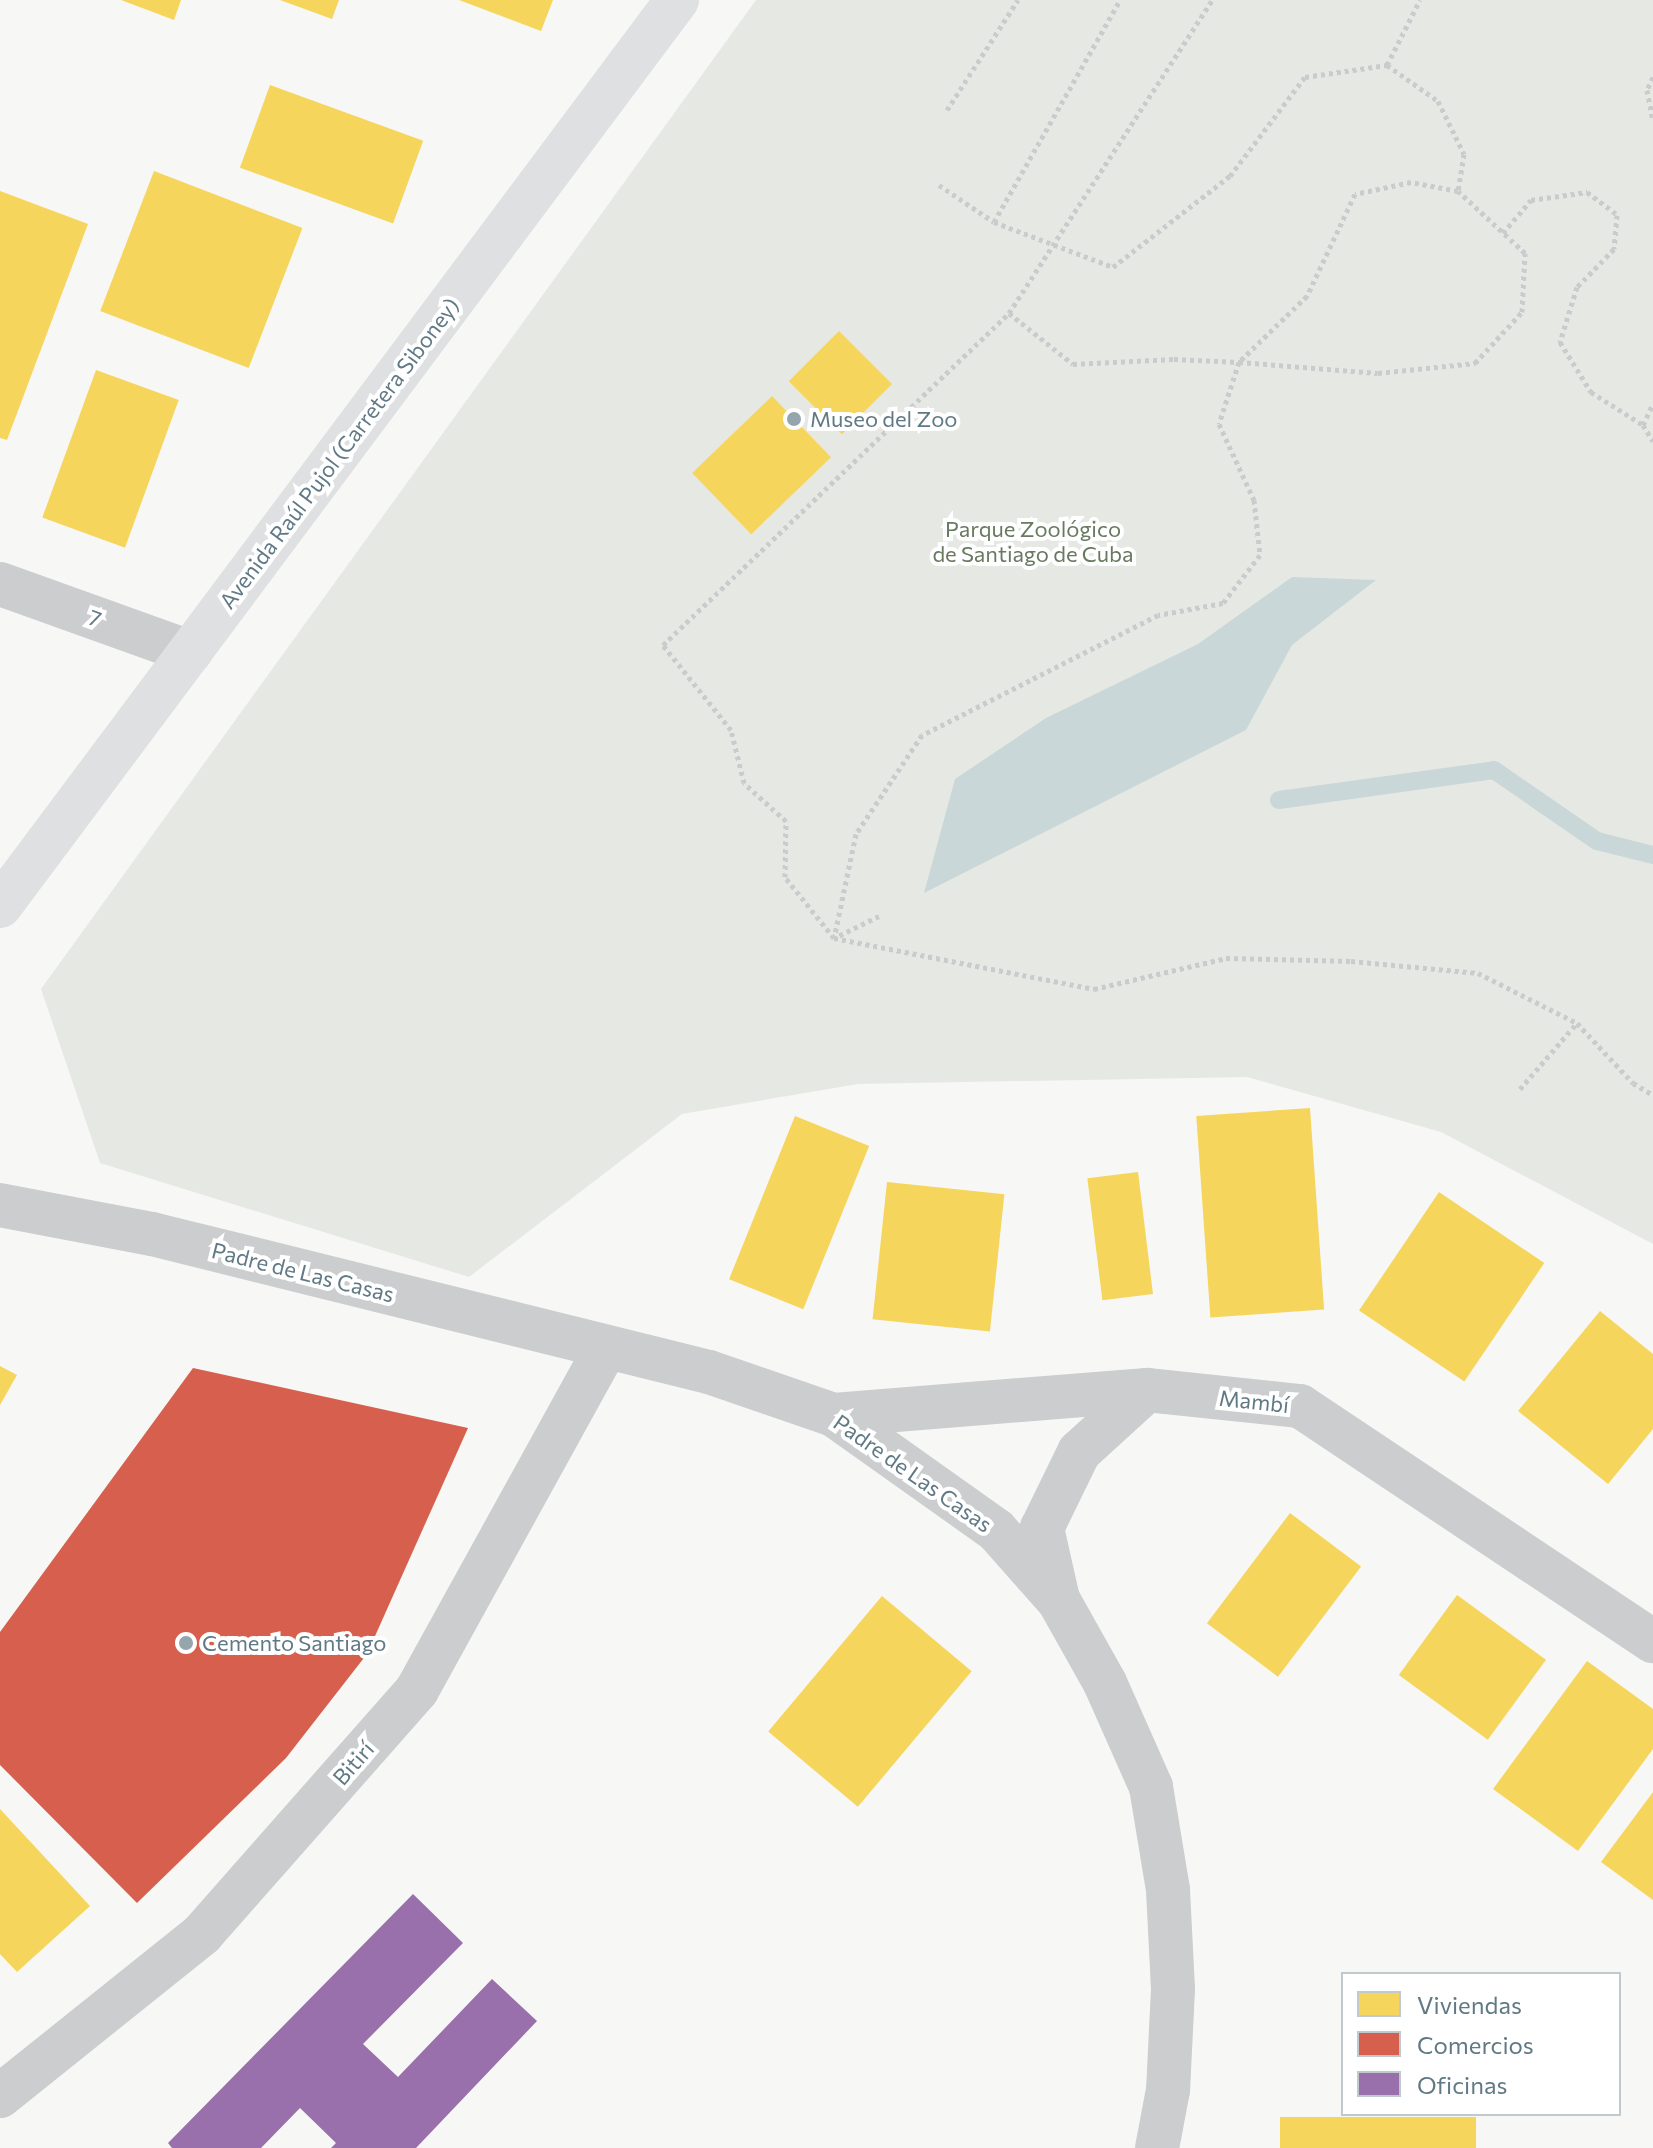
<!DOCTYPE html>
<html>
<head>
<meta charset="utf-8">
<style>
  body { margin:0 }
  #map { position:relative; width:1653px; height:2148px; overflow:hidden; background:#f7f7f6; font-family:Commissioner,sans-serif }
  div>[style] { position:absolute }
  .green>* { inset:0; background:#e6e9e3 }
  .water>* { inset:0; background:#cad7d8 }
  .homes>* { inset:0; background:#f6d55c; transform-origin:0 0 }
  .shops>* { inset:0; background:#d6604d }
  .offices>* { inset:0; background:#9970ab }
  .stream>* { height:18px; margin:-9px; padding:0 9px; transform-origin:9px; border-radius:9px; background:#cad7d8 }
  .path>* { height:5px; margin-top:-2.5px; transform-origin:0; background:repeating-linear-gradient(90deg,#c9cbcc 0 4px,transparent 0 8px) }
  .minor>* { height:44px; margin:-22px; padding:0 22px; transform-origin:22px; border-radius:22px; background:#cbcdce }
  .major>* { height:44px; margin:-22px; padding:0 22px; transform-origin:22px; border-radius:22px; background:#dfe0e1 }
  .dots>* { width:22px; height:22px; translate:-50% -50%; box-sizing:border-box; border:4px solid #fff; border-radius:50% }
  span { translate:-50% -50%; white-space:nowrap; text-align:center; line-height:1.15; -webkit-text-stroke:8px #fff; paint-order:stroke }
  .poi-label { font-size:22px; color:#607984 }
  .left { translate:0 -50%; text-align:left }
  .street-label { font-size:22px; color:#607984 }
  .park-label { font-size:22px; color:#687a60 }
  .legend { position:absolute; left:1341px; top:1972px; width:280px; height:144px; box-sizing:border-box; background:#fff; border:2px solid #bfc9ce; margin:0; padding:10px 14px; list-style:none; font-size:24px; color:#607984 }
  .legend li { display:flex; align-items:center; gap:16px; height:40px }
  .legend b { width:40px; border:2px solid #bfc9ce }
</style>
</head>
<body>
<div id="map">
  <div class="green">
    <i style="clip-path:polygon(756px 0,1653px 0,1653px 1244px,1441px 1132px,1247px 1077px,858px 1084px,682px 1114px,469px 1277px,100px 1163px,41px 989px)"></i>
  </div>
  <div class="water">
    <i style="clip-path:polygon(1292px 577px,1376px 580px,1292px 645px,1246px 730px,924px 893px,955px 779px,1046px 718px,1198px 644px)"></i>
  </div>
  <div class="homes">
    <i style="clip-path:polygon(121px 0,181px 0,174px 20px)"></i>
    <i style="clip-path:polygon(280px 0,339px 0,332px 19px)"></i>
    <i style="clip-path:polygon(459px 0,553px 0,541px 31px)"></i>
    <i style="left:270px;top:85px;width:163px;height:88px;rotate:20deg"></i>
    <i style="left:154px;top:171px;width:159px;height:150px;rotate:21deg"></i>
    <i style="clip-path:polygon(0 191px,88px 224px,7px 440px,0 438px)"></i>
    <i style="left:839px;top:331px;width:75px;height:71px;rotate:45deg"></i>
    <i style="left:96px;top:370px;width:88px;height:157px;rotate:20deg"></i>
    <i style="left:772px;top:396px;width:85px;height:111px;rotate:46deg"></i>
    <i style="left:1310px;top:1108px;width:202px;height:114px;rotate:86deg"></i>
    <i style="left:795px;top:1116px;width:80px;height:176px;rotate:22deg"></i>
    <i style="left:1138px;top:1172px;width:123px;height:51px;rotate:83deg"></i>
    <i style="left:887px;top:1182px;width:118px;height:138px;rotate:6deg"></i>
    <i style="left:1439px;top:1192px;width:127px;height:143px;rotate:34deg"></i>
    <i style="clip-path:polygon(1600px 1311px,1653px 1354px,1653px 1429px,1608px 1484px,1518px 1411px)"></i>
    <i style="clip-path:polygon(0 1366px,17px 1375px,0 1405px)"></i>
    <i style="left:1290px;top:1513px;width:89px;height:138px;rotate:37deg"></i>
    <i style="left:1457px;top:1595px;width:110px;height:99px;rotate:36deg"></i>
    <i style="left:882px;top:1596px;width:117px;height:177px;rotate:40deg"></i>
    <i style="clip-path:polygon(1587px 1661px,1653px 1709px,1653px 1749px,1578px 1851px,1493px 1789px)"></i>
    <i style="clip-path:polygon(1653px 1792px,1653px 1900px,1601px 1862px)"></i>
    <i style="clip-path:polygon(0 1809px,90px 1906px,17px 1972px,0 1954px)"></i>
    <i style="left:1280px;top:2117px;width:196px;height:31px"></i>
  </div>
  <div class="shops">
    <i style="clip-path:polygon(193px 1368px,468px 1428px,367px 1654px,286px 1758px,137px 1903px,0 1765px,0 1632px)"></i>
  </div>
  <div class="offices">
    <i style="clip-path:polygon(413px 1894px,463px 1943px,363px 2044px,398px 2077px,492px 1979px,537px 2021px,416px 2148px,331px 2148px,336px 2143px,300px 2108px,261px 2148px,172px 2148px,168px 2143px)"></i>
  </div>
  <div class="stream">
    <i style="left:1279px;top:800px;width:217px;rotate:-7.9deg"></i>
    <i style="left:1494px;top:770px;width:125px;rotate:34.6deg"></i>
    <i style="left:1597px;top:841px;width:58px;rotate:14deg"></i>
  </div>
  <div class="path">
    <i style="left:1387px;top:65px;width:62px;rotate:35.2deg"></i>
    <i style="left:1438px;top:101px;width:59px;rotate:63.9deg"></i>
    <i style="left:1464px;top:154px;width:37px;rotate:99deg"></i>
    <i style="left:1653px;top:77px;width:14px;rotate:115deg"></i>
    <i style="left:1647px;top:90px;width:31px;rotate:79deg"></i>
    <i style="left:947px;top:110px;width:131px;rotate:-57.2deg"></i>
    <i style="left:939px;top:185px;width:66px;rotate:33.9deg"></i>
    <i style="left:994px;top:222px;width:127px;rotate:20.7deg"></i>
    <i style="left:1113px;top:267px;width:148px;rotate:-37.9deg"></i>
    <i style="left:1230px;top:176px;width:124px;rotate:-52.9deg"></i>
    <i style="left:1305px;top:77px;width:83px;rotate:-8.3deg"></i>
    <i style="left:1387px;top:65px;width:73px;rotate:-63.1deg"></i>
    <i style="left:994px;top:222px;width:255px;rotate:-60.4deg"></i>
    <i style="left:1503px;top:233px;width:43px;rotate:-49.7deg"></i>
    <i style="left:1531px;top:200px;width:57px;rotate:-8.1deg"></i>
    <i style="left:1587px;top:192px;width:38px;rotate:37deg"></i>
    <i style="left:1617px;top:215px;width:34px;rotate:95deg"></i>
    <i style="left:1614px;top:249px;width:53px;rotate:134.2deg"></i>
    <i style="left:1577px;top:287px;width:58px;rotate:107.2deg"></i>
    <i style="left:1560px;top:342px;width:59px;rotate:58.2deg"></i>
    <i style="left:1591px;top:392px;width:62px;rotate:32.4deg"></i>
    <i style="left:1643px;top:425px;width:19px;rotate:58deg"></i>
    <i style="left:1009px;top:313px;width:82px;rotate:38.6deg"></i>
    <i style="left:1073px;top:364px;width:101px;rotate:-2.8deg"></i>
    <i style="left:1174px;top:359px;width:65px;rotate:2.6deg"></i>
    <i style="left:1239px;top:362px;width:139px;rotate:4.5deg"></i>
    <i style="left:1378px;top:373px;width:98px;rotate:-5.9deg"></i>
    <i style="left:1475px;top:363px;width:69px;rotate:-47.3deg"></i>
    <i style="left:1522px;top:312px;width:59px;rotate:-87.1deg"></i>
    <i style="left:1525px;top:253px;width:91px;rotate:-137.2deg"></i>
    <i style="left:1458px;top:191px;width:48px;rotate:-169.2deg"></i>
    <i style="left:1411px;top:182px;width:57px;rotate:167.9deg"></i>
    <i style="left:1355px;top:194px;width:113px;rotate:115.2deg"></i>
    <i style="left:1307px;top:296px;width:95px;rotate:135.9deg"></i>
    <i style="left:1239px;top:362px;width:65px;rotate:107.9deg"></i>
    <i style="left:1219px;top:424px;width:84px;rotate:65.3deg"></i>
    <i style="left:1254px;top:500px;width:55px;rotate:83.8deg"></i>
    <i style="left:1260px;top:555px;width:61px;rotate:127.6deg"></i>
    <i style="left:1223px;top:603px;width:66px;rotate:169.5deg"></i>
    <i style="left:1158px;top:615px;width:265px;rotate:153deg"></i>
    <i style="left:922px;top:735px;width:119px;rotate:123.7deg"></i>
    <i style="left:856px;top:834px;width:106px;rotate:101.9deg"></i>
    <i style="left:834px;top:938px;width:265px;rotate:11.1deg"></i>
    <i style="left:1094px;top:989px;width:136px;rotate:-13.2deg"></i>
    <i style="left:1226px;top:958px;width:125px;rotate:1.4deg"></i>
    <i style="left:1351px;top:961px;width:128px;rotate:5.4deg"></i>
    <i style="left:1478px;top:973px;width:111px;rotate:26.8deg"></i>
    <i style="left:1643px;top:425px;width:23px;rotate:-65deg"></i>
    <i style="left:879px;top:916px;width:50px;rotate:153.9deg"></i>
    <i style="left:834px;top:938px;width:78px;rotate:-128.8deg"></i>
    <i style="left:785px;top:877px;width:56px;rotate:-89deg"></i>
    <i style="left:786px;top:821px;width:57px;rotate:-137.9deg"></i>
    <i style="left:744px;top:783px;width:55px;rotate:-103.8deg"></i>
    <i style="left:731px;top:730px;width:109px;rotate:-128.7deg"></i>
    <i style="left:663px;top:645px;width:480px;rotate:-43.8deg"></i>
    <i style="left:1009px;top:313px;width:373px;rotate:-57deg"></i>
    <i style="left:1520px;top:1089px;width:87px;rotate:-49.2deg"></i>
    <i style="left:1577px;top:1023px;width:82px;rotate:47deg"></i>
    <i style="left:1633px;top:1083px;width:23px;rotate:31deg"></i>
  </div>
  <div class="minor">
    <i style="left:0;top:584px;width:202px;rotate:19.7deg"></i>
    <i style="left:0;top:1205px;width:155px;rotate:10.8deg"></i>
    <i style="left:152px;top:1234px;width:574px;rotate:13.92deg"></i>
    <i style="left:709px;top:1372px;width:132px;rotate:19deg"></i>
    <i style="left:834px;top:1415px;width:199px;rotate:35.4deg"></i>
    <i style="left:996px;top:1530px;width:95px;rotate:48.4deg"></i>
    <i style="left:1059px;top:1601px;width:94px;rotate:60.7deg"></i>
    <i style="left:1105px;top:1683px;width:114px;rotate:66.1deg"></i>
    <i style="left:1151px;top:1787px;width:104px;rotate:80.6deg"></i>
    <i style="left:1168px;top:1890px;width:99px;rotate:87.1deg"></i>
    <i style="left:1173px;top:1989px;width:101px;rotate:92.8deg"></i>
    <i style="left:1168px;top:2090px;width:59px;rotate:100.7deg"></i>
    <i style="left:834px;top:1415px;width:314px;rotate:-4.6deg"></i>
    <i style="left:1147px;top:1390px;width:154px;rotate:6deg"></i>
    <i style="left:1300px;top:1406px;width:424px;rotate:33.7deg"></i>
    <i style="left:1057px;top:1595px;width:69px;rotate:-102.6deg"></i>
    <i style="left:1042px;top:1528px;width:85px;rotate:-64deg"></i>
    <i style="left:1079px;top:1452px;width:92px;rotate:-42.4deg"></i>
    <i style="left:0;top:2096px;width:259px;rotate:-38.7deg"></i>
    <i style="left:202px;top:1934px;width:325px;rotate:-48.6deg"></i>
    <i style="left:417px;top:1690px;width:389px;rotate:-61.1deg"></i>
  </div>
  <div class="major">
    <i style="left:0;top:906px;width:1131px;rotate:-53.23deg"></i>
  </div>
  <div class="dots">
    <i style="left:794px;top:419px;background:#95a5ac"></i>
    <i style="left:186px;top:1643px;background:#95a5ac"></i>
  </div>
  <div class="poi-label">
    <span class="left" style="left:810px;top:419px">Museo del Zoo</span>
    <span class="left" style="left:202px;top:1643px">Cemento Santiago</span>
  </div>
  <div class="street-label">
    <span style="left:339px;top:453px;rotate:-53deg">Avenida Raúl Pujol (Carretera Siboney)</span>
    <span style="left:95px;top:618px;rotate:20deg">7</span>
    <span style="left:303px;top:1272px;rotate:14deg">Padre de Las Casas</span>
    <span style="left:1254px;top:1401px;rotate:6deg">Mambí</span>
    <span style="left:913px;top:1473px;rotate:35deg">Padre de Las Casas</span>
    <span style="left:353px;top:1763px;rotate:-49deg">Bitirí</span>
  </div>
  <div class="park-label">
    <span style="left:1033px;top:541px">Parque Zoológico<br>de Santiago de Cuba</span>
  </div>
  <ul class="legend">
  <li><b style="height:22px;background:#f6d55c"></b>Viviendas</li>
  <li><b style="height:22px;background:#d6604d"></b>Comercios</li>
  <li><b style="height:22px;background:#9970ab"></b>Oficinas</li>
  </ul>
</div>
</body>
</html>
